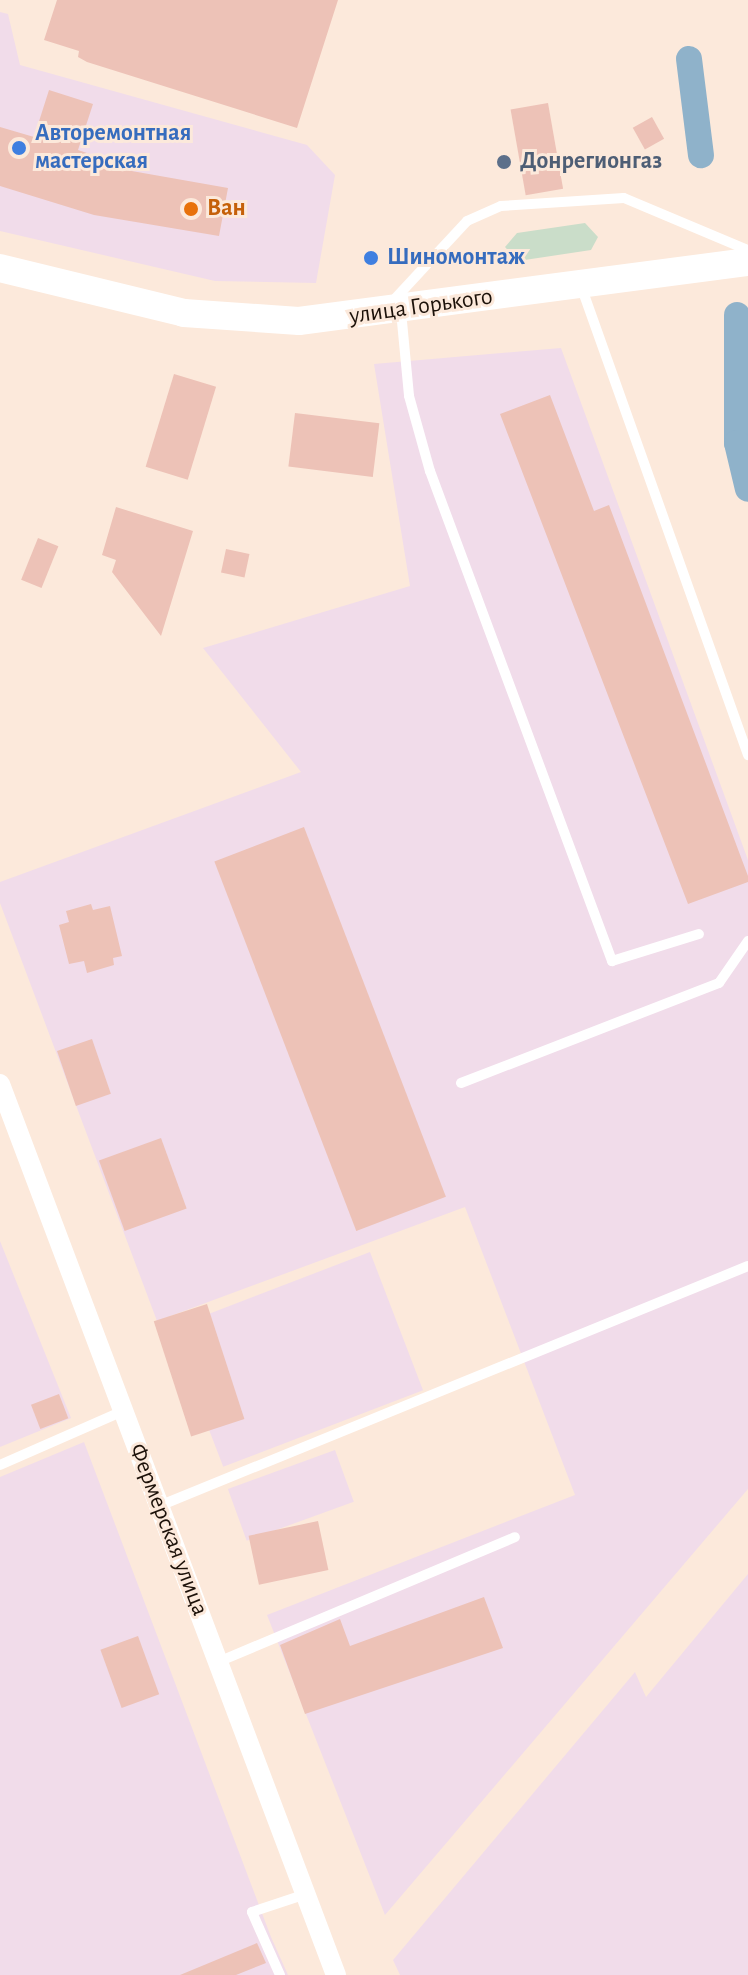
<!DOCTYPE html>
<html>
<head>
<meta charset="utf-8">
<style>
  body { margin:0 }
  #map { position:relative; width:748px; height:1975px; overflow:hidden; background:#fce9db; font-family:"Alegreya Sans",sans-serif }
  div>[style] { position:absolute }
  .commercial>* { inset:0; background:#f1dcea; transform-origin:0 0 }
  .green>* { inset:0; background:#caddc9 }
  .canal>* { height:26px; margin:-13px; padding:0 13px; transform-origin:13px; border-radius:13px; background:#8fb2ca }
  .building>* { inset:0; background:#edc2b7; transform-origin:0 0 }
  .lane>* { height:10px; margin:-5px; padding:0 5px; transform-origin:5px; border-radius:5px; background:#fff }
  .street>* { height:20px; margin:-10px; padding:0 10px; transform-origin:10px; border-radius:10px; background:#fff }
  .secondary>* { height:28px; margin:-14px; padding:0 14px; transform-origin:14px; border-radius:14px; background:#fff }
  .dots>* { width:22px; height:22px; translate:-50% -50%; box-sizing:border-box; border:4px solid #fce9db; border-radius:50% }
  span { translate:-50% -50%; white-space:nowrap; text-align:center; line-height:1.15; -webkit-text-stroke:6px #fce9db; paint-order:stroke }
  .shop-label { font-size:24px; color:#366cbe; font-weight:700 }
  .left { translate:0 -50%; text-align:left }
  .service-label { font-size:24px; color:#4e5e75; font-weight:700 }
  .food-label { font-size:24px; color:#c56008; font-weight:700 }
  .street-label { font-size:24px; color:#1c1109 }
</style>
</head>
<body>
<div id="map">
  <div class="commercial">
    <i style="clip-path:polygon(0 12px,8px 14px,20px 65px,307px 145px,335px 175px,316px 283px,215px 281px,0 231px)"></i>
    <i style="clip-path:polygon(561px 348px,748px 860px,748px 1489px,385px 1915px,267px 1615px,575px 1495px,465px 1207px,157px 1321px,0 903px,0 882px,301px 772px,203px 648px,410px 586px,374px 364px)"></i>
    <i style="clip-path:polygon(0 1241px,71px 1418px,0 1447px)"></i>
    <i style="left:370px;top:1252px;width:148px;height:214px;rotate:69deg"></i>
    <i style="clip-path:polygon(84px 1442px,271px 1937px,288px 1975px,0 1975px,0 1477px)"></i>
    <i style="left:335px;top:1450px;width:55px;height:114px;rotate:70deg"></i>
    <i style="clip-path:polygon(748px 1574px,748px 1975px,400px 1975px,393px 1960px,635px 1672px,646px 1697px)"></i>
  </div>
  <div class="green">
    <i style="clip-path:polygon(585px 223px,598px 237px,591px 250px,518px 261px,505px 247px,517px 233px)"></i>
  </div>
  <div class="canal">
    <i style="left:689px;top:59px;width:97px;rotate:82.9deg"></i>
    <i style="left:737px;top:315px;width:128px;rotate:90deg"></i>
    <i style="left:737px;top:443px;width:47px;rotate:76.6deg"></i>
  </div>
  <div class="building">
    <i style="clip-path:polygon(57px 0,338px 0,297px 128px,87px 62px,78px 57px,79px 51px,44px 40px)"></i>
    <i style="clip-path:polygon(49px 90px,93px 104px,78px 150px,111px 161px,109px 167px,228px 188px,219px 236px,94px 215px,0 186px,0 127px,34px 137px)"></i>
    <i style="left:548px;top:103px;width:87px;height:38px;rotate:80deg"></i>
    <i style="left:652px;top:117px;width:25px;height:22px;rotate:61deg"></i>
    <i style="left:174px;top:374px;width:44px;height:97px;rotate:17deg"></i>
    <i style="clip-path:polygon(550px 395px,594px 511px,609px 505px,748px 876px,748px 882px,688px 904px,500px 414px)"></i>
    <i style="left:295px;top:413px;width:85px;height:54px;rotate:7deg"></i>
    <i style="clip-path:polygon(116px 507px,193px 531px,161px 636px,112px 572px,116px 560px,102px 555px)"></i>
    <i style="left:38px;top:538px;width:22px;height:45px;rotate:22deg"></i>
    <i style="left:226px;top:549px;width:24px;height:24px;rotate:12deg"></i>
    <i style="left:304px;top:827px;width:396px;height:96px;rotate:69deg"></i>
    <i style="clip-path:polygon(91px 904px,93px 910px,110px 906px,122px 956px,113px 958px,114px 965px,87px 973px,84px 961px,69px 964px,59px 925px,69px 922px,66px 911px)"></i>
    <i style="left:92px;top:1039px;width:58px;height:37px;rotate:71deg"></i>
    <i style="left:161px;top:1138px;width:75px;height:66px;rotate:70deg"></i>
    <i style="left:207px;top:1304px;width:121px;height:56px;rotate:72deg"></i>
    <i style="left:59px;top:1394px;width:26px;height:30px;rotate:69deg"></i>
    <i style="left:318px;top:1521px;width:50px;height:71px;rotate:78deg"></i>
    <i style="clip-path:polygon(484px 1597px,503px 1648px,305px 1714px,280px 1645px,340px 1619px,350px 1646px)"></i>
    <i style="left:138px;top:1636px;width:62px;height:40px;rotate:70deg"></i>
    <i style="clip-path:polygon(257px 1943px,266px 1963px,236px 1975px,180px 1975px)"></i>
  </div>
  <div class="lane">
    <i style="left:581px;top:286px;width:498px;rotate:70.4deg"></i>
    <i style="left:392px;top:302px;width:110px;rotate:-47.2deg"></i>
    <i style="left:467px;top:221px;width:37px;rotate:-24deg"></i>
    <i style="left:501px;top:206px;width:123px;rotate:-3.7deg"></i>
    <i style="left:624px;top:198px;width:134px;rotate:22.8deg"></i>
    <i style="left:401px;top:311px;width:85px;rotate:84.6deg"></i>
    <i style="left:409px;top:396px;width:78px;rotate:74.4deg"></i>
    <i style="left:430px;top:471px;width:523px;rotate:69.62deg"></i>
    <i style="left:612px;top:961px;width:91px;rotate:-17.2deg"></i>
    <i style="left:461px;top:1083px;width:277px;rotate:-21.2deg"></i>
    <i style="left:719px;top:983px;width:51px;rotate:-55.4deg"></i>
    <i style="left:0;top:1465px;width:134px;rotate:-23.7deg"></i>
    <i style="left:159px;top:1506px;width:636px;rotate:-22.17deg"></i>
    <i style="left:218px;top:1662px;width:322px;rotate:-22.8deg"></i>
    <i style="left:280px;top:1975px;width:69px;rotate:-114deg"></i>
    <i style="left:252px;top:1912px;width:57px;rotate:-18.4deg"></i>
  </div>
  <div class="street">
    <i style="left:0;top:1084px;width:952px;rotate:69.34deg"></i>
  </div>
  <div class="secondary">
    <i style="left:0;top:268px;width:189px;rotate:13.7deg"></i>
    <i style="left:184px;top:313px;width:115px;rotate:4deg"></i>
    <i style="left:299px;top:321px;width:453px;rotate:-7.5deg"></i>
  </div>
  <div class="dots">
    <i style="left:19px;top:148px;background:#3f7fe0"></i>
    <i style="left:504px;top:162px;background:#5c6f8a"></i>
    <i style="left:191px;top:209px;background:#e8710a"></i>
    <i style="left:371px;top:258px;background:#3f7fe0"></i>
  </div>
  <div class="shop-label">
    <span class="left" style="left:35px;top:148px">Авторемонтная<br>мастерская</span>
    <span class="left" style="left:387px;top:258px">Шиномонтаж</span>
  </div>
  <div class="service-label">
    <span class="left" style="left:520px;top:162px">Донрегионгаз</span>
  </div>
  <div class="food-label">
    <span class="left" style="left:207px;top:209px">Ван</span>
  </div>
  <div class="street-label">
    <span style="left:421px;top:307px;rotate:-8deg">улица Горького</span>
    <span style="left:168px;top:1530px;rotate:69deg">Фермерская улица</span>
  </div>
</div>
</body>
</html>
